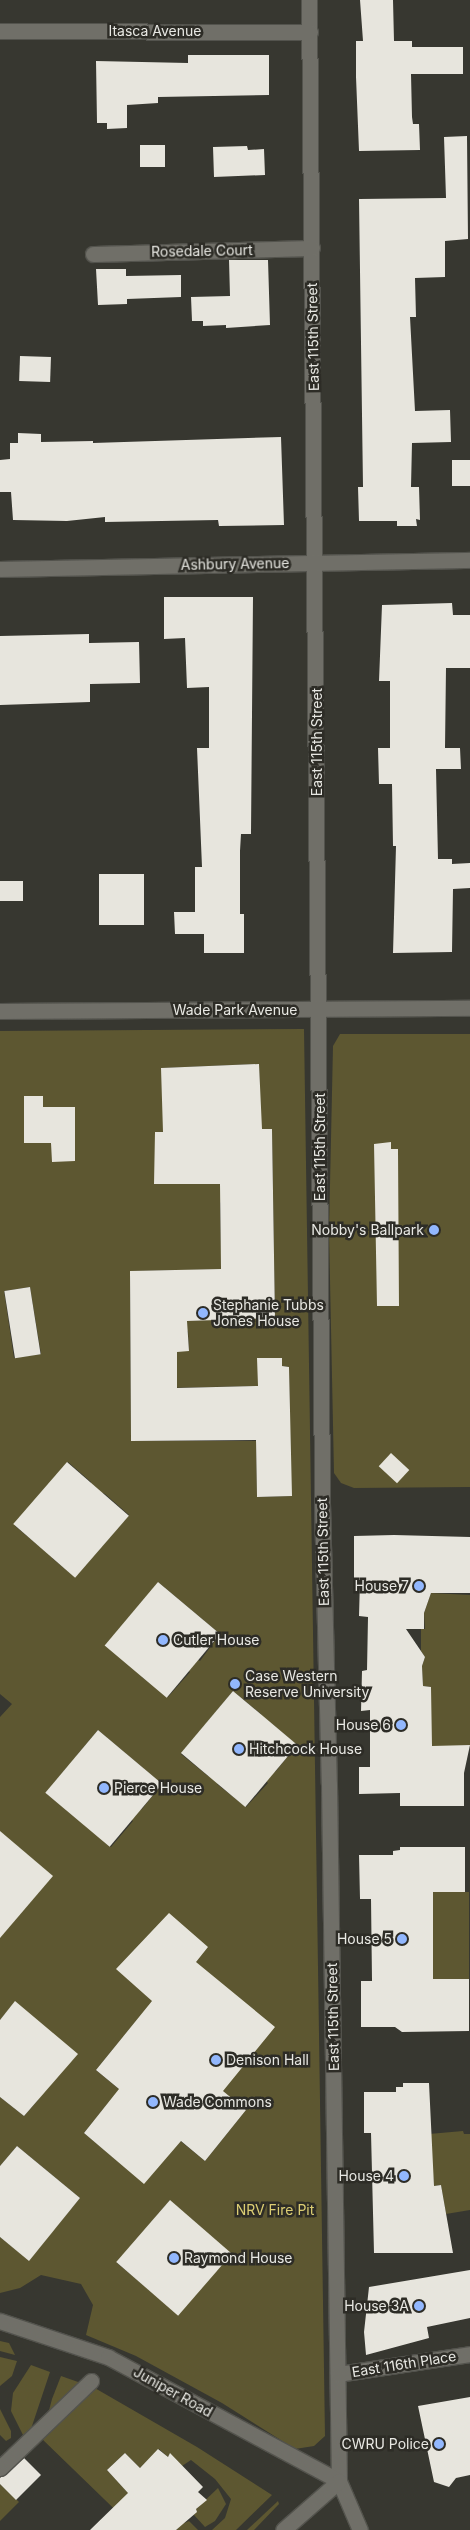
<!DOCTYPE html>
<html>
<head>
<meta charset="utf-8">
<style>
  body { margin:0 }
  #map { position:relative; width:470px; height:2530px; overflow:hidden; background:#373730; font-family:Inter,sans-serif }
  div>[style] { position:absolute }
  .green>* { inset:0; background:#5d5731 }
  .building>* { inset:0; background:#e7e5dd; transform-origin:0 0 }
  .roads { filter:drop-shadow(1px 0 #53534d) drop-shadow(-1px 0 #53534d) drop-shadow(0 1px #53534d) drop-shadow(0 -1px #53534d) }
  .minor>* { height:15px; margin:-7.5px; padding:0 7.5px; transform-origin:7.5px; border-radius:7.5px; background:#706f68 }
  .dots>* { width:14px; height:14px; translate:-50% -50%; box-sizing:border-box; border:2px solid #2d2c26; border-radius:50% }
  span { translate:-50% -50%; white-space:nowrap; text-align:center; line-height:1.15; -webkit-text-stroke:5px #2d2c26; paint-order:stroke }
  .street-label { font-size:14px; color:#e8e8e3 }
  .poi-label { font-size:14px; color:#e8e8e3 }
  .right { translate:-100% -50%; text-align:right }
  .left { translate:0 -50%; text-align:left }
  .park-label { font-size:14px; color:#dcce73 }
</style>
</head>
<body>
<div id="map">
  <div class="green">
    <i style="clip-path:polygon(evenodd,304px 1029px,325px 2436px,314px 2446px,295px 2449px,222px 2403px,136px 2356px,86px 2335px,93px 2305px,81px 2284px,41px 2275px,20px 2288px,0 2293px,0 2237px,29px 2260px,80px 2198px,17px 2146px,0 2166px,0 2097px,24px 2116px,38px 2100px,15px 2002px,0 2020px,0 1717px,12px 1704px,0 1694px,0 1031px,304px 1029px,259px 1064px,260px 1101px,161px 1068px,259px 1064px,304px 1029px,272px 1129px,275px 1318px,176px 1321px,176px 1331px,188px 1331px,189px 1351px,177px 1351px,162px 1388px,258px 1386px,259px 1358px,282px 1358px,282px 1366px,289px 1367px,291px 1496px,257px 1497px,256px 1441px,131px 1441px,130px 1271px,243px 1269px,221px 1253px,220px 1203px,242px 1184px,272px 1129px,304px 1029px,30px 1287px,41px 1354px,14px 1358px,4px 1291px,30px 1287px,304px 1029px,68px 1462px,91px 1482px,91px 1488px,105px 1494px,129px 1515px,75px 1577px,52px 1558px,57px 1552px,44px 1540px,39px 1546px,15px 1526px,68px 1462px,304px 1029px,158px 1582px,220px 1634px,200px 1661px,193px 1657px,184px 1666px,190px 1672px,168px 1697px,142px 1677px,158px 1582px,304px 1029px,233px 1691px,261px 1714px,256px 1719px,271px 1723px,297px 1745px,276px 1771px,263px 1778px,268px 1783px,246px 1807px,217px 1784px,222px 1779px,208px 1776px,181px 1754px,233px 1691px,304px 1029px,98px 1730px,162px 1784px,142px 1809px,128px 1817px,133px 1821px,111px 1847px,46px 1793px,67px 1767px,72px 1771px,77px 1755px,98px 1730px,304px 1029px,136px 2021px,246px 2110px,205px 2161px,173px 2135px,169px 2154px,144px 2183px,84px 2133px,108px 2103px,126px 2095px,96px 2070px,136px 2021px,304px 1029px,170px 2200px,178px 2314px,117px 2263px,170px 2200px)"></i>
    <i style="clip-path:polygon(340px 1034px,470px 1034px,470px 1487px,354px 1488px,341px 1483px,334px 1473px,329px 1231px,333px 1046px)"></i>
    <i style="clip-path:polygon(431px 1593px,470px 1595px,470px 1745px,423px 1749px,431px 1702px,431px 1687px,423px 1686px,422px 1666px,425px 1657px,421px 1651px,421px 1629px,425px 1629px,424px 1613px)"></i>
    <i style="clip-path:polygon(418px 1892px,469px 1892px,469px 1979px,453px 1979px,453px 1983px,426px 1984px,433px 1972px,433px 1926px)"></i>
    <i style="clip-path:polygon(463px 2131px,464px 2134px,470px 2134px,470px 2210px,446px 2214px,441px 2185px,434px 2186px,429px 2134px)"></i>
    <i style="clip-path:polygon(0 2341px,9px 2343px,15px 2355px,0 2351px)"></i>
    <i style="clip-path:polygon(0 2357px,17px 2361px,12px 2376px,0 2386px)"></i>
    <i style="clip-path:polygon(31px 2365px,50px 2372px,31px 2429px,24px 2437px,11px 2411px,13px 2393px)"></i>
    <i style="clip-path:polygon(61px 2376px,81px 2383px,47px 2418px,52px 2399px)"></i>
    <i style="clip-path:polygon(93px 2387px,197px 2447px,272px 2495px,236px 2530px,212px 2530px,225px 2518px,231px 2499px,215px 2479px,191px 2460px,182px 2466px,170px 2454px,168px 2457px,159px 2449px,140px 2468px,125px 2453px,107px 2470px,135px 2500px,136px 2530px,41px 2438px)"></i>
    <i style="clip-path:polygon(0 2409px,11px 2431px,11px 2438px,6px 2441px,0 2435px)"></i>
    <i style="clip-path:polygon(0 2484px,19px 2502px,0 2521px)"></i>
    <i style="clip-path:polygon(218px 2488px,226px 2504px,215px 2521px,205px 2527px,194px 2515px,196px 2509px)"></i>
    <i style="clip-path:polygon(278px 2501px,279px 2504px,254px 2530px,247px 2530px)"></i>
    <i style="clip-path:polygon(189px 2521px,198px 2530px,176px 2530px,182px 2524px)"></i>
  </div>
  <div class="building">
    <i style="clip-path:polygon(360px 0,393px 0,394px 41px,412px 41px,412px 47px,463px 47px,463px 74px,411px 74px,412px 117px,413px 124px,419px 124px,420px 150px,359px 151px,356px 77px,356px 41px,363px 41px)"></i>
    <i style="clip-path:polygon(188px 55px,269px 55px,269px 95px,158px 97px,158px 103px,127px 105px,127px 128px,107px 129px,107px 123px,97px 123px,96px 61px,188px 63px)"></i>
    <i style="clip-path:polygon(467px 136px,468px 239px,445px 241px,445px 277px,415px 278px,416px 317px,410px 317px,415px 411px,450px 410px,451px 442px,412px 443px,411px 487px,419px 487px,420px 520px,416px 519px,417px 526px,397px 526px,397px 521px,359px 521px,358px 487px,363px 487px,359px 199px,446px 198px,444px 137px)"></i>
    <i style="left:140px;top:145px;width:25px;height:22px"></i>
    <i style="clip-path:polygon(247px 146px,248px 150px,264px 149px,265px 175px,214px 177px,213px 147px)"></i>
    <i style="clip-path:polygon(229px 260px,268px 260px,270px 325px,226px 328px,226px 325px,203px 326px,203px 321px,192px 321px,191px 297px,230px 296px)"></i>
    <i style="clip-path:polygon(96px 269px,126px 269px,126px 276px,181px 275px,181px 297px,127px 299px,127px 304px,98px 305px)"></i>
    <i style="left:20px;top:356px;width:31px;height:25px;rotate:2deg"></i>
    <i style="clip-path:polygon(18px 433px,41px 434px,41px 442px,93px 441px,93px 443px,281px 437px,284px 525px,219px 526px,218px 520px,105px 522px,105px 517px,67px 521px,13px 520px,11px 492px,0 492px,0 460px,10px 459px,10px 443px,18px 443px)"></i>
    <i style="left:452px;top:460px;width:18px;height:26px"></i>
    <i style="clip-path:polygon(164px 597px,253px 597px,251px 834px,241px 834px,240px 851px,240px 914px,244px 914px,244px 953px,204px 953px,204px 934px,175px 934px,174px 912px,195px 912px,195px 867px,202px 867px,197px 748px,209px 748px,209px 687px,187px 688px,185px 638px,164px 639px)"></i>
    <i style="clip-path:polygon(452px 603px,453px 615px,470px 615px,470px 668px,446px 668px,445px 748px,460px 748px,461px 769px,436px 769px,438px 859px,452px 859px,452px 864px,470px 863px,470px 888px,453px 889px,452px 952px,393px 953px,396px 846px,393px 846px,392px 784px,379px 784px,378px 748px,390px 748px,390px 681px,379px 681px,382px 605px)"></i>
    <i style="clip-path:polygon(89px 634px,89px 643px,139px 642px,140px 683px,90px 684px,90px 702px,0 705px,0 636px)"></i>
    <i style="left:144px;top:874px;width:51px;height:45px;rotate:90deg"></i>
    <i style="left:0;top:881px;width:23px;height:20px"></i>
    <i style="clip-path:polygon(259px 1064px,262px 1129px,272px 1129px,275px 1318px,187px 1321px,189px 1351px,177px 1352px,177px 1388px,258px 1386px,257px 1358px,282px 1358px,282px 1366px,289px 1367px,292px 1496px,257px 1497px,256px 1440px,131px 1441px,130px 1271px,221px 1269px,220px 1184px,154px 1184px,155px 1132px,163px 1132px,161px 1068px)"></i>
    <i style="clip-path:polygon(24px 1096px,43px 1096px,43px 1107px,75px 1107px,75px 1161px,52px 1162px,51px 1143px,24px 1143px)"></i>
    <i style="clip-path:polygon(391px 1142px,391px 1149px,398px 1149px,399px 1306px,377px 1306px,374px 1144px)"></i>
    <i style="left:30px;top:1287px;width:68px;height:26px;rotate:81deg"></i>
    <i style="left:391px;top:1453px;width:25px;height:18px;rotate:43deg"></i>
    <i style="left:67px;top:1462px;width:82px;height:82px;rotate:41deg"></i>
    <i style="clip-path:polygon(394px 1535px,470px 1537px,470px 1593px,431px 1593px,424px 1613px,424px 1629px,406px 1629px,425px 1657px,422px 1666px,423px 1686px,431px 1687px,432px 1746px,470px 1745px,464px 1773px,464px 1806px,400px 1806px,400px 1793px,359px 1794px,359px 1767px,370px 1767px,370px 1710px,361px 1711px,362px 1671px,367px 1670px,368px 1617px,359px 1616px,360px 1580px,354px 1580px,354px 1536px)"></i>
    <i style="left:158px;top:1582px;width:81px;height:83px;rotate:40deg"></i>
    <i style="left:233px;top:1691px;width:84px;height:81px;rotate:40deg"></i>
    <i style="left:98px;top:1730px;width:84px;height:82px;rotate:40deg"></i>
    <i style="clip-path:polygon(0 1831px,53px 1876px,0 1938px)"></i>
    <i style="clip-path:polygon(400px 1847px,465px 1847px,465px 1892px,433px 1892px,433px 1979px,469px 1979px,469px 2031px,402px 2032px,395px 2027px,361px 2027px,361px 1981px,372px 1981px,371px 1899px,360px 1899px,359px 1855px,393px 1855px,393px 1851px,400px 1850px)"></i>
    <i style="clip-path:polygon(169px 1913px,208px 1947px,196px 1962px,275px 2027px,223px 2091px,246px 2110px,205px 2161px,181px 2141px,144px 2184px,84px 2133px,119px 2089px,96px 2070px,152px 2001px,116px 1969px)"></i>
    <i style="clip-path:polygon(15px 2001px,78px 2054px,24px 2116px,0 2097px,0 2020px)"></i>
    <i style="clip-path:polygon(403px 2083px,429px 2083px,434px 2186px,441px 2185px,453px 2253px,374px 2253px,371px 2133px,364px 2133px,364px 2092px,396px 2092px,396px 2087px,403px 2087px)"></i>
    <i style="clip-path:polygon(17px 2146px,80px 2198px,29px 2261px,0 2237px,0 2166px)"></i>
    <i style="left:170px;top:2200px;width:82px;height:82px;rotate:41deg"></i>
    <i style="clip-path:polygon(470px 2270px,470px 2318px,427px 2327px,429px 2338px,366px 2355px,364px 2332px,369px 2287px)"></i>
    <i style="clip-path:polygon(470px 2397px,470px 2475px,456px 2478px,449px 2487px,434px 2482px,418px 2406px)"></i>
    <i style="clip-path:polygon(158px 2449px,168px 2457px,170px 2453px,203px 2487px,198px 2492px,207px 2500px,196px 2509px,197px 2512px,176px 2530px,90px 2530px,128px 2493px,107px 2470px,125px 2453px,140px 2468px)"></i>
    <i style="clip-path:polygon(24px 2458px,41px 2475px,16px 2500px,0 2484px,0 2478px)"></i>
  </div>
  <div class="roads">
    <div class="minor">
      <i style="left:309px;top:0;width:1503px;rotate:89.5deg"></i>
      <i style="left:322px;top:1503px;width:281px;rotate:88.6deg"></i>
      <i style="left:329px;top:1784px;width:697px;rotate:89.18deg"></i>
      <i style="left:339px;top:2481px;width:53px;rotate:66.8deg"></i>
      <i style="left:0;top:31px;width:310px;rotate:0.2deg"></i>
      <i style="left:93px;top:254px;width:219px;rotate:-1.6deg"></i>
      <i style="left:0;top:569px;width:470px;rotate:-1.1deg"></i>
      <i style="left:0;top:1011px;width:470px;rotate:-0.4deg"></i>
      <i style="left:0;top:2321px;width:114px;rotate:18.4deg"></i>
      <i style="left:108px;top:2357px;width:262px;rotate:28.2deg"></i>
      <i style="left:339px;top:2481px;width:74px;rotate:138.8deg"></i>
      <i style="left:338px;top:2374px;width:134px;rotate:-8.6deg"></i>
      <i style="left:0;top:2468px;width:126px;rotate:-43.7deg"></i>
    </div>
  </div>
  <div class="dots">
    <i style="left:434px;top:1230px;background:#92b7fd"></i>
    <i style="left:203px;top:1313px;background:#92b7fd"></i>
    <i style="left:419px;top:1586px;background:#92b7fd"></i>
    <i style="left:163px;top:1640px;background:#92b7fd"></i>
    <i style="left:235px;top:1684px;background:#92b7fd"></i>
    <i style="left:401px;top:1725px;background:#92b7fd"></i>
    <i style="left:239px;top:1749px;background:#92b7fd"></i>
    <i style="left:104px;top:1788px;background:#92b7fd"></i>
    <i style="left:402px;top:1939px;background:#92b7fd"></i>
    <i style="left:216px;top:2060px;background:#92b7fd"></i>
    <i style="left:153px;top:2102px;background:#92b7fd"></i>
    <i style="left:404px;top:2176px;background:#92b7fd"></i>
    <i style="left:174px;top:2258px;background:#92b7fd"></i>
    <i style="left:419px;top:2306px;background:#92b7fd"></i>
    <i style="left:439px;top:2444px;background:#92b7fd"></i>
  </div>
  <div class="street-label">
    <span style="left:155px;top:31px">Itasca Avenue</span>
    <span style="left:202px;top:251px;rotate:-1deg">Rosedale Court</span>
    <span style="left:313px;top:337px;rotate:-91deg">East 115th Street</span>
    <span style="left:235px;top:564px;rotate:-1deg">Ashbury Avenue</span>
    <span style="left:317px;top:742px;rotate:-90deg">East 115th Street</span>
    <span style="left:235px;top:1010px">Wade Park Avenue</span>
    <span style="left:320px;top:1147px;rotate:-90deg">East 115th Street</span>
    <span style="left:323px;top:1552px;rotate:-91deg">East 115th Street</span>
    <span style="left:333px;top:2017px;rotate:-91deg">East 115th Street</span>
    <span style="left:404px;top:2364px;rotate:-9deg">East 116th Place</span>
    <span style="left:173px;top:2392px;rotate:29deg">Juniper Road</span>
  </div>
  <div class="poi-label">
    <span class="right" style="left:424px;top:1230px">Nobby's Ballpark</span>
    <span class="left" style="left:213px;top:1313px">Stephanie Tubbs<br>Jones House</span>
    <span class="right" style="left:409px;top:1586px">House 7</span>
    <span class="left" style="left:173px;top:1640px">Cutler House</span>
    <span class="left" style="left:245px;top:1684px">Case Western<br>Reserve University</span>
    <span class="right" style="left:391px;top:1725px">House 6</span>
    <span class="left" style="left:249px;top:1749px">Hitchcock House</span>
    <span class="left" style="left:114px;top:1788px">Pierce House</span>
    <span class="right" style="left:392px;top:1939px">House 5</span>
    <span class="left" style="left:226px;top:2060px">Denison Hall</span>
    <span class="left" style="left:163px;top:2102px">Wade Commons</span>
    <span class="right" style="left:394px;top:2176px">House 4</span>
    <span class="left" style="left:184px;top:2258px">Raymond House</span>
    <span class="right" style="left:409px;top:2306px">House 3A</span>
    <span class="right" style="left:429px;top:2444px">CWRU Police</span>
  </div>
  <div class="park-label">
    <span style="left:275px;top:2210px">NRV Fire Pit</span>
  </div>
</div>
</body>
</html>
